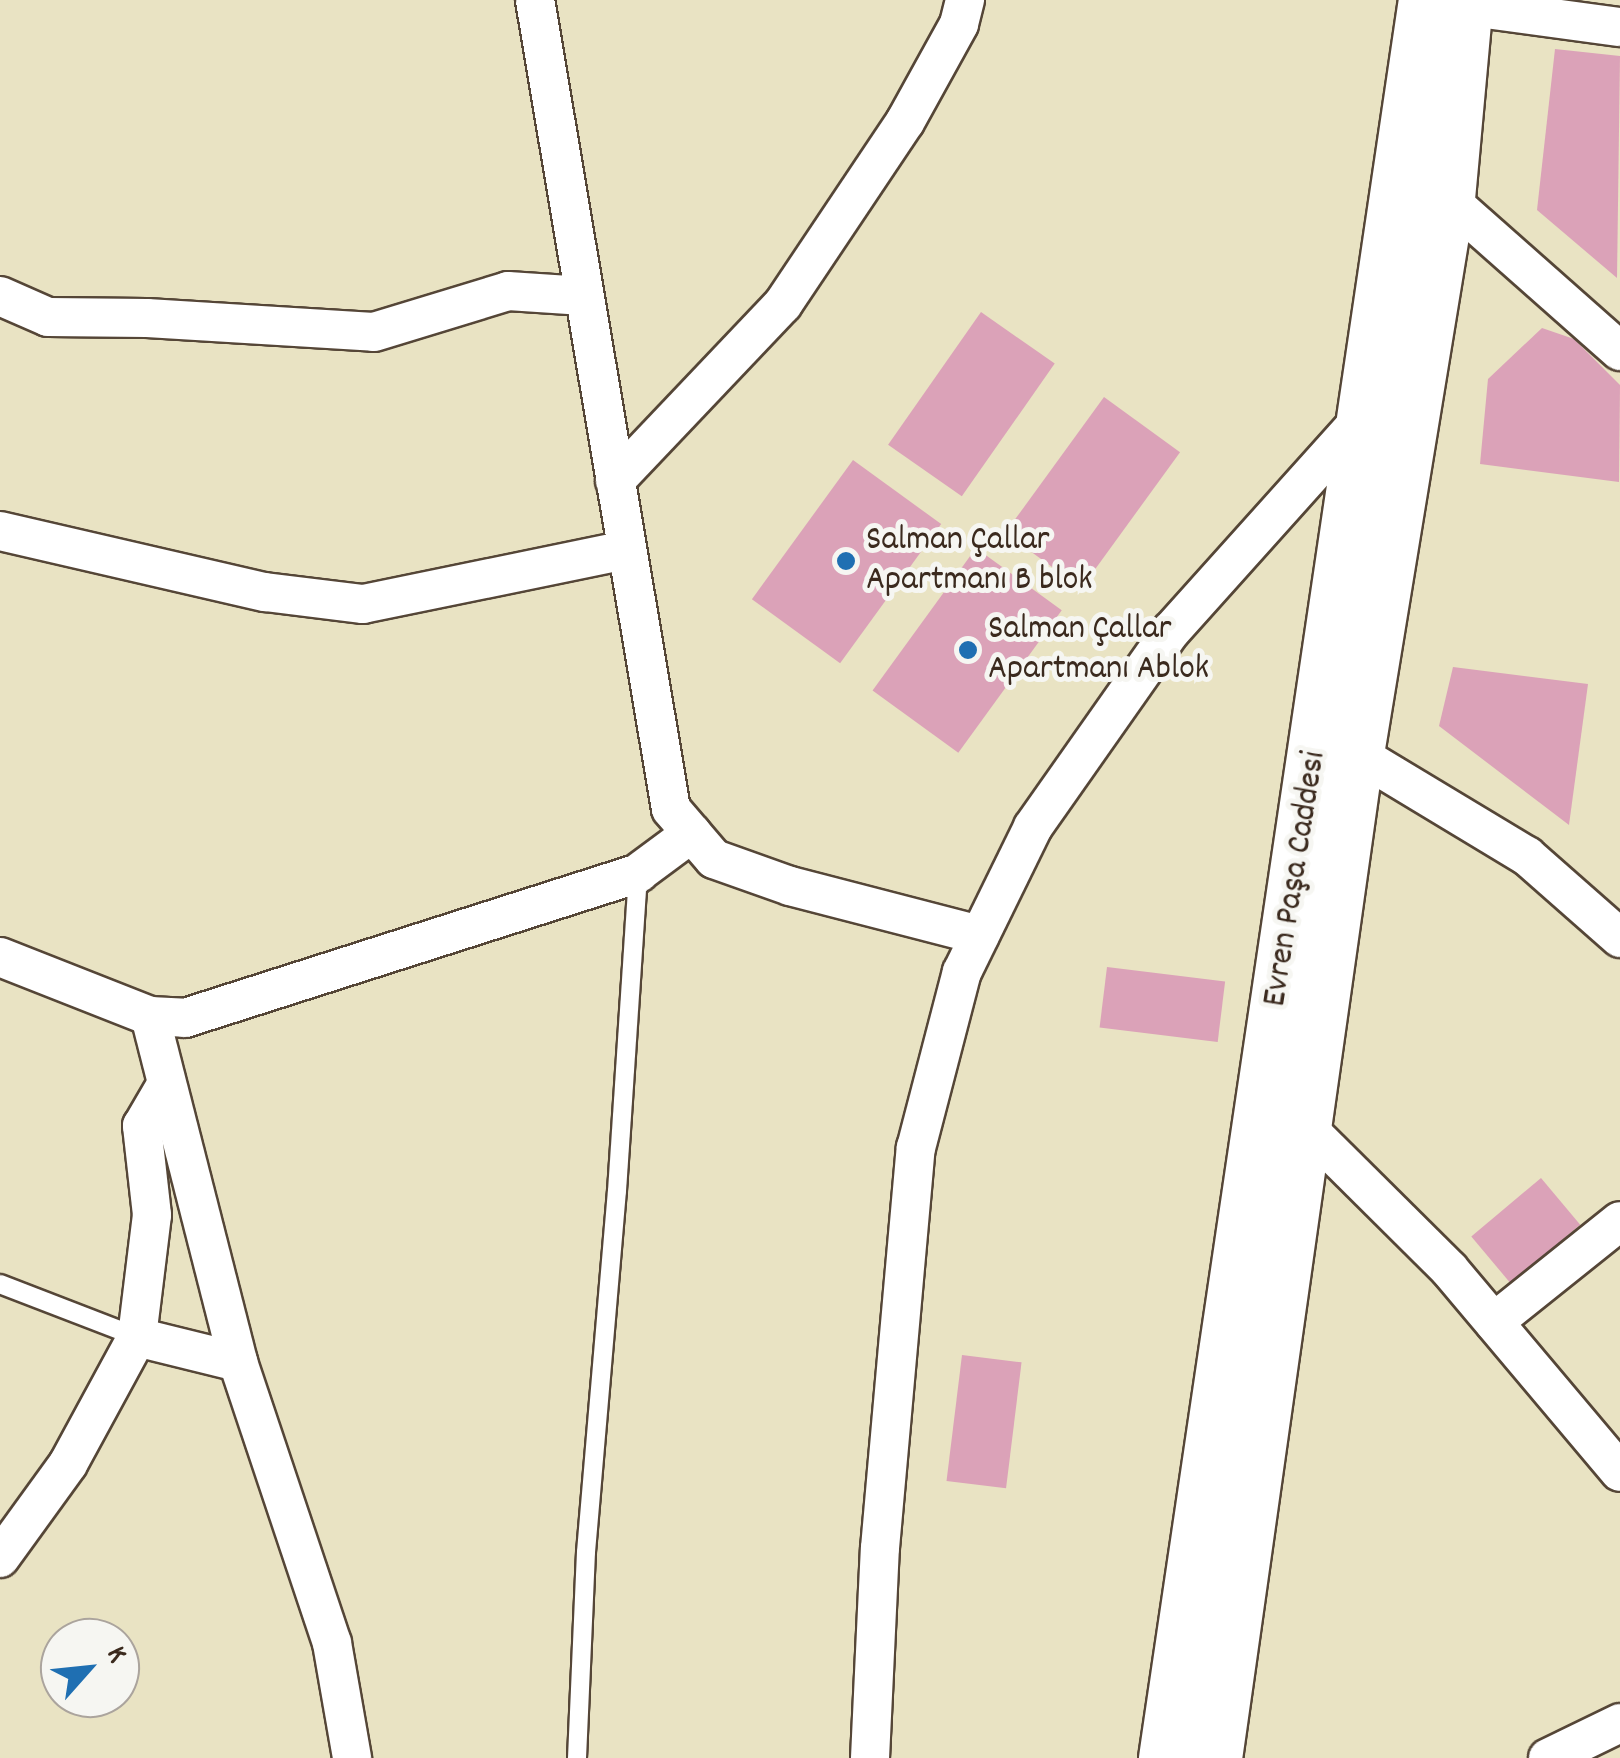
<!DOCTYPE html>
<html>
<head>
<meta charset="utf-8">
<style>
  body { margin:0 }
  #map { position:relative; width:1620px; height:1758px; overflow:hidden; background:#e9e3c3; font-family:Dekko,sans-serif }
  div>[style] { position:absolute }
  .building>* { inset:0; background:#dba2b8; transform-origin:0 0 }
  .roads { filter:drop-shadow(2px 0 #554637) drop-shadow(-2px 0 #554637) drop-shadow(0 2px #554637) drop-shadow(0 -2px #554637) }
  .service>* { height:18px; margin:-9px; padding:0 9px; transform-origin:9px; border-radius:9px; background:#fff }
  .minor>* { height:38px; margin:-19px; padding:0 19px; transform-origin:19px; border-radius:19px; background:#fff }
  .trunk>* { height:55px; margin:-27.5px; padding:0 27.5px; transform-origin:27.5px; border-radius:27.5px; background:#fff }
  .dots>* { width:28px; height:28px; translate:-50% -50%; box-sizing:border-box; border:5px solid #f6f6f2; border-radius:50% }
  span { translate:-50% -50%; white-space:nowrap; text-align:center; line-height:1.15; -webkit-text-stroke:10px #f6f6f2; paint-order:stroke }
  .poi-label { font-size:35px; color:#3b2a1e }
  .left { translate:0 -50%; text-align:left }
  .street-label { font-size:35px; color:#3b2a1e }
  .north { position:absolute; left:40px; top:1618px; width:100px; height:100px; box-sizing:border-box; background:#f6f6f2; border:2px solid #aba49d; border-radius:50%; rotate:63deg; font-size:28px; font-weight:700; line-height:40px; text-align:center; color:#3b2a1e }
  .north::after { content:''; display:block; margin:auto; width:35px; height:45px; background:#1f6fb2; clip-path:polygon(50% 0,100% 100%,50% 72%,0 100%) }
</style>
</head>
<body>
<div id="map">
  <div class="building">
    <i style="clip-path:polygon(1555px 49px,1620px 56px,1617px 278px,1537px 210px)"></i>
    <i style="left:981px;top:312px;width:90px;height:162px;rotate:35deg"></i>
    <i style="clip-path:polygon(1542px 328px,1574px 339px,1620px 385px,1619px 482px,1480px 464px,1488px 379px)"></i>
    <i style="left:1104px;top:397px;width:94px;height:168px;rotate:36deg"></i>
    <i style="left:853px;top:460px;width:109px;height:172px;rotate:36deg"></i>
    <i style="left:976px;top:548px;width:106px;height:176px;rotate:36deg"></i>
    <i style="clip-path:polygon(1453px 667px,1588px 684px,1569px 825px,1439px 726px)"></i>
    <i style="left:1107px;top:967px;width:119px;height:61px;rotate:7deg"></i>
    <i style="left:1541px;top:1178px;width:61px;height:91px;rotate:50deg"></i>
    <i style="left:962px;top:1355px;width:60px;height:127px;rotate:7deg"></i>
  </div>
  <div class="roads">
    <div class="service">
      <i style="left:0;top:1284px;width:147px;rotate:21.1deg"></i>
      <i style="left:577px;top:1758px;width:206px;rotate:-87.5deg"></i>
      <i style="left:586px;top:1552px;width:362px;rotate:-85.1deg"></i>
      <i style="left:617px;top:1191px;width:319px;rotate:-86.2deg"></i>
    </div>
    <div class="minor">
      <i style="left:535px;top:0;width:820px;rotate:80.46deg"></i>
      <i style="left:671px;top:809px;width:66px;rotate:49.3deg"></i>
      <i style="left:714px;top:859px;width:81px;rotate:19.6deg"></i>
      <i style="left:790px;top:886px;width:196px;rotate:14.5deg"></i>
      <i style="left:1464px;top:6px;width:157px;rotate:7.7deg"></i>
      <i style="left:1447px;top:198px;width:231px;rotate:41.5deg"></i>
      <i style="left:0;top:296px;width:52px;rotate:23.6deg"></i>
      <i style="left:48px;top:317px;width:99px;rotate:0.6deg"></i>
      <i style="left:147px;top:318px;width:227px;rotate:3.5deg"></i>
      <i style="left:374px;top:332px;width:140px;rotate:-17deg"></i>
      <i style="left:508px;top:291px;width:76px;rotate:3.8deg"></i>
      <i style="left:615px;top:481px;width:244px;rotate:-46.5deg"></i>
      <i style="left:783px;top:304px;width:219px;rotate:-56.2deg"></i>
      <i style="left:905px;top:122px;width:112px;rotate:-61.1deg"></i>
      <i style="left:959px;top:24px;width:25px;rotate:-76deg"></i>
      <i style="left:0;top:531px;width:272px;rotate:13deg"></i>
      <i style="left:265px;top:592px;width:99px;rotate:7deg"></i>
      <i style="left:363px;top:604px;width:269px;rotate:-11.6deg"></i>
      <i style="left:1356px;top:753px;width:200px;rotate:31.1deg"></i>
      <i style="left:1527px;top:856px;width:124px;rotate:41.4deg"></i>
      <i style="left:0;top:957px;width:161px;rotate:21.5deg"></i>
      <i style="left:150px;top:1016px;width:35px;rotate:3deg"></i>
      <i style="left:185px;top:1018px;width:476px;rotate:-17.7deg"></i>
      <i style="left:638px;top:873px;width:67px;rotate:-36.5deg"></i>
      <i style="left:150px;top:1016px;width:357px;rotate:75.7deg"></i>
      <i style="left:238px;top:1362px;width:296px;rotate:71.5deg"></i>
      <i style="left:332px;top:1643px;width:117px;rotate:80.1deg"></i>
      <i style="left:1303px;top:1124px;width:206px;rotate:44.8deg"></i>
      <i style="left:1449px;top:1269px;width:265px;rotate:49.9deg"></i>
      <i style="left:1494px;top:1322px;width:161px;rotate:-38.7deg"></i>
      <i style="left:137px;top:1337px;width:104px;rotate:13.9deg"></i>
      <i style="left:0;top:1558px;width:116px;rotate:-54.1deg"></i>
      <i style="left:68px;top:1464px;width:145px;rotate:-61.5deg"></i>
      <i style="left:137px;top:1337px;width:123px;rotate:-83deg"></i>
      <i style="left:152px;top:1215px;width:90px;rotate:-96.4deg"></i>
      <i style="left:142px;top:1126px;width:48px;rotate:-59.7deg"></i>
      <i style="left:870px;top:1758px;width:210px;rotate:-87.3deg"></i>
      <i style="left:880px;top:1548px;width:402px;rotate:-84.9deg"></i>
      <i style="left:916px;top:1148px;width:182px;rotate:-75.4deg"></i>
      <i style="left:962px;top:972px;width:161px;rotate:-63.9deg"></i>
      <i style="left:1033px;top:827px;width:240px;rotate:-54.9deg"></i>
      <i style="left:1171px;top:631px;width:288px;rotate:-48.1deg"></i>
      <i style="left:1548px;top:1758px;width:80px;rotate:-25.9deg"></i>
    </div>
    <div class="trunk">
      <i style="left:1166px;top:1758px;width:1777px;rotate:-81.59deg"></i>
      <i style="left:1214px;top:1758px;width:1015px;rotate:-81.96deg"></i>
      <i style="left:1356px;top:753px;width:562px;rotate:-80.69deg"></i>
      <i style="left:1447px;top:198px;width:199px;rotate:-84.8deg"></i>
    </div>
  </div>
  <div class="dots">
    <i style="left:846px;top:561px;background:#1f6fb2"></i>
    <i style="left:968px;top:650px;background:#1f6fb2"></i>
  </div>
  <div class="poi-label">
    <span class="left" style="left:866px;top:561px">Salman Çallar<br>Apartmanı B blok</span>
    <span class="left" style="left:988px;top:650px">Salman Çallar<br>Apartmanı Ablok</span>
  </div>
  <div class="street-label">
    <span style="left:1296px;top:879px;rotate:-81deg">Evren Paşa Caddesi</span>
  </div>
  <div class="north">K</div>
</div>
</body>
</html>
